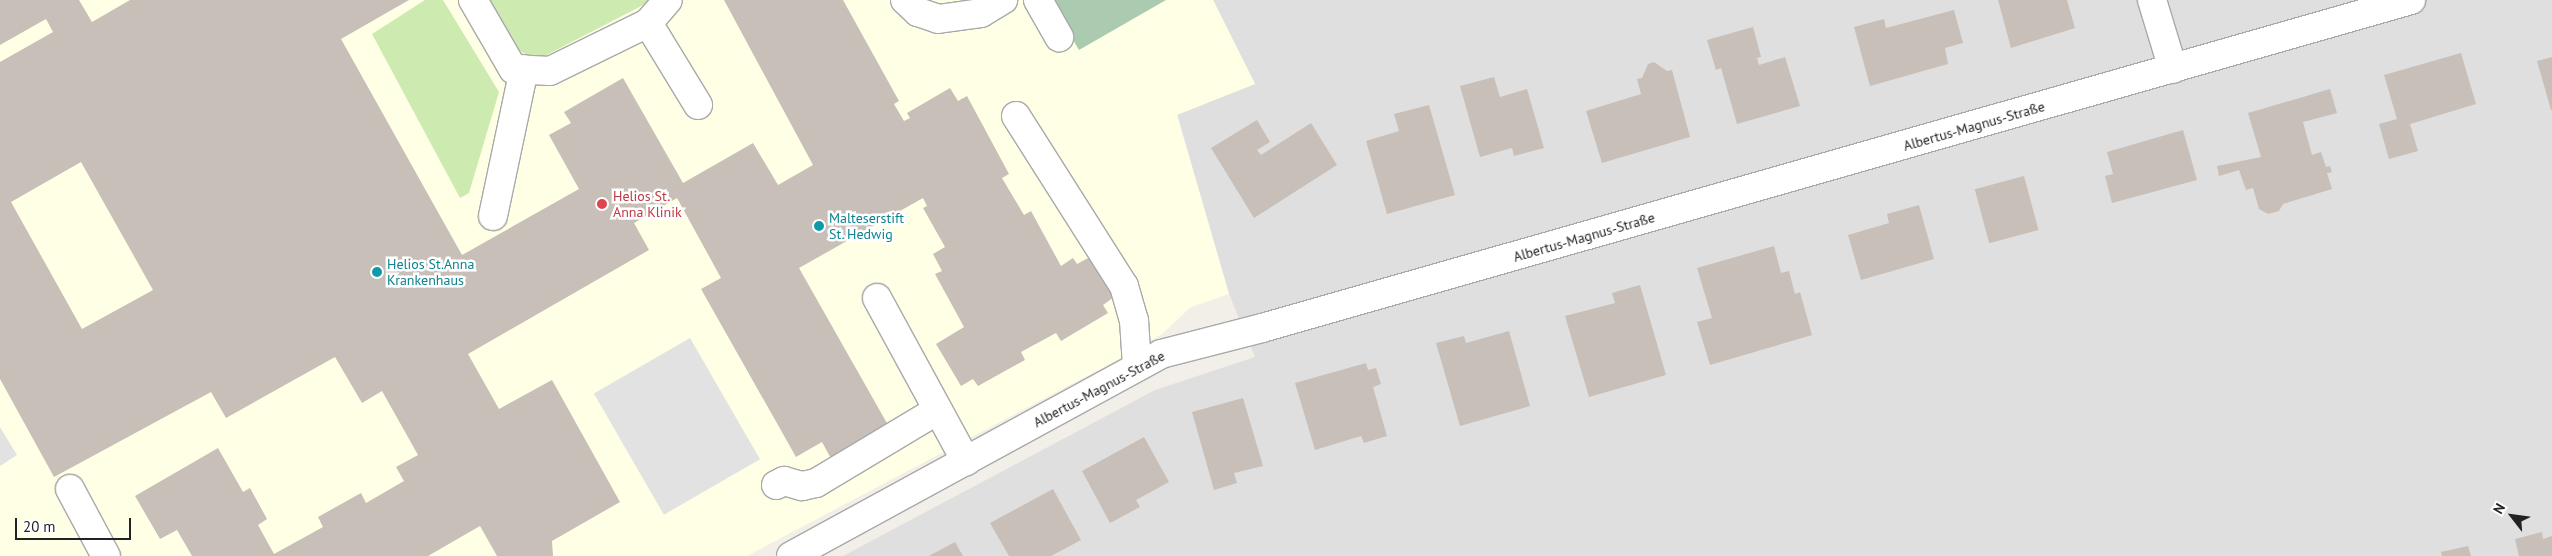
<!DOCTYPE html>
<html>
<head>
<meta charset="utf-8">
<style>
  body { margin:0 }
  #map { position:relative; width:2552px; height:556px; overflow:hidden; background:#f2efe9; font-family:"PT Sans",sans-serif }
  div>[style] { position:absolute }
  .residential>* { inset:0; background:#e0dfdf }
  .education>* { inset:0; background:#ffffe5 }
  .grass>* { inset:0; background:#cdebb0 }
  .cemetery>* { inset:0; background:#aacbaf }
  .parking>* { inset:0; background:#e2e2e2; transform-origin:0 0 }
  .building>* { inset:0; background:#c7bfb8; transform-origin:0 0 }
  .roads { filter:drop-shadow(1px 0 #a9a9a9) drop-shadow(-1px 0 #a9a9a9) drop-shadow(0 1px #a9a9a9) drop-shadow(0 -1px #a9a9a9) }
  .minor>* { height:28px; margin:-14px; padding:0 14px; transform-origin:14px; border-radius:14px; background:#fff }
  .dots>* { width:14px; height:14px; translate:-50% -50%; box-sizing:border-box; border:2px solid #fff; border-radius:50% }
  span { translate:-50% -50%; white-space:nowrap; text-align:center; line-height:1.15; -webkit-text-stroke:5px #fff; paint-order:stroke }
  .street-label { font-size:14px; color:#222 }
  .health-label { font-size:14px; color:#be3a42 }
  .left { translate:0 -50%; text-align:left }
  .culture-label { font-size:14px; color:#0d838f }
  .north { position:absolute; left:2487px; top:491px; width:50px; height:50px; -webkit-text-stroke:4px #fff; paint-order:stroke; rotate:300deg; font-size:14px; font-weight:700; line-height:20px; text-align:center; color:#222 }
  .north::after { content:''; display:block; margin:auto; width:18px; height:22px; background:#222; clip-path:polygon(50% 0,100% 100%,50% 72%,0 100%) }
  .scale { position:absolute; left:15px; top:518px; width:116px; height:22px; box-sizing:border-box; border:2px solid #222; border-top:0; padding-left:6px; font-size:15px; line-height:18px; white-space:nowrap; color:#222; -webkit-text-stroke:4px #fff; paint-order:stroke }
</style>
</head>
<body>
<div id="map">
  <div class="residential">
    <i style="clip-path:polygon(1213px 0,2552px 0,2552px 556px,843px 556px,1155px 390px,1255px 357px,1229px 294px,1177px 114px,1255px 84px)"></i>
  </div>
  <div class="education">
    <i style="clip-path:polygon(0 0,1213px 0,1255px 84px,1177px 115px,1229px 294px,1191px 307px,1162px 334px,1121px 358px,747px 556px,0 556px)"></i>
  </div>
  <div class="grass">
    <i style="clip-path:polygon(425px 0,443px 0,499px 92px,469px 193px,460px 198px,372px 34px)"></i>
    <i style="clip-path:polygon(487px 0,649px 0,649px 2px,537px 60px,514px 48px)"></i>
  </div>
  <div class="cemetery">
    <i style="clip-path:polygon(1050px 0,1166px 0,1079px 50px)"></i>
  </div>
  <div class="parking">
    <i style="left:690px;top:338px;width:140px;height:111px;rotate:60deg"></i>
    <i style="clip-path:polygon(0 427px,17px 455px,0 466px)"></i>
  </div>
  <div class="building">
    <i style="clip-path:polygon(evenodd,0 0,79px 0,92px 22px,130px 0,409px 0,341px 39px,462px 255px,579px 189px,549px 135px,571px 123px,564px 112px,623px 78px,683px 183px,753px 143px,778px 185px,813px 165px,724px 0,843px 0,899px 101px,894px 104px,904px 121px,910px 118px,907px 113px,950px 88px,958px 101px,967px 96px,1009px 174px,1002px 178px,1024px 215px,1031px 211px,1061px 266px,1073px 258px,1077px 264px,1090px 257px,1114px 297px,1103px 305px,1108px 313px,1061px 341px,1056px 333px,1021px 352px,1025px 360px,978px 386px,973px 379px,961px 386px,936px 344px,964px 327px,935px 274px,942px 271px,933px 254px,945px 247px,923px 208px,927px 206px,923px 198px,799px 268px,892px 432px,834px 464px,822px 442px,796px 457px,701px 289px,721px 278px,677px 198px,634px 223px,649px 250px,468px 354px,499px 409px,552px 380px,620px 502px,552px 541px,553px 556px,497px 556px,480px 526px,428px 556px,192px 556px,177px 530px,160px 539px,135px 496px,218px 448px,243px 492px,250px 488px,267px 519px,258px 525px,274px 554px,323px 527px,318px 517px,361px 493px,366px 503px,404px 481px,396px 467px,418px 455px,382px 391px,362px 403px,335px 357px,226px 418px,211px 392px,54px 477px,0 379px,0 62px,53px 32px,46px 19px,0 45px,0 0,81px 162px,153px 290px,82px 329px,11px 202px,81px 162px)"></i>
    <i style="clip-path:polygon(1998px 0,2067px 0,2075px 28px,2011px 48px)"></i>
    <i style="clip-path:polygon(1954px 10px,1963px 43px,1945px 48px,1948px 64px,1870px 86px,1854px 27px,1884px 19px,1886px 28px)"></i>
    <i style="clip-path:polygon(1753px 27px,1761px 57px,1757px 58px,1759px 65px,1785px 57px,1800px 106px,1737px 124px,1721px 68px,1716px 70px,1707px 40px)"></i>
    <i style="clip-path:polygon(2461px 53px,2476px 104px,2410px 124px,2418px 151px,2389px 159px,2379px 124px,2397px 119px,2384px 75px)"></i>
    <i style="clip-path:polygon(2552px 57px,2552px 110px,2551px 110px,2537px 61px)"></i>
    <i style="clip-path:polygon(1654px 62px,1667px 71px,1672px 70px,1690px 137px,1602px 163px,1586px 111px,1641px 94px,1637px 79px,1642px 78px,1648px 64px)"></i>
    <i style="clip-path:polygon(1494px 77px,1500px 97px,1527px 89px,1544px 148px,1514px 156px,1512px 148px,1480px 157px,1460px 86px)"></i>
    <i style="clip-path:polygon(2330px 89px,2337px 113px,2303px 122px,2312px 155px,2321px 152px,2326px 167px,2330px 166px,2332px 172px,2327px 173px,2332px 189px,2283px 204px,2279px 211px,2268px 214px,2259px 209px,2253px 188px,2246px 190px,2239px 170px,2219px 176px,2217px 166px,2261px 157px,2248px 113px)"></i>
    <i style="clip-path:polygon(1429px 105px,1455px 195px,1387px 214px,1366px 141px,1399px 131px,1394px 114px)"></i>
    <i style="clip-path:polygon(1257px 120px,1270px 142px,1257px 150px,1261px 155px,1311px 123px,1337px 165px,1254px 218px,1211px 148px)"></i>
    <i style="clip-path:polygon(2183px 130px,2197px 180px,2112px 203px,2105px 176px,2113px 174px,2107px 152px)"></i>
    <i style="left:2024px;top:176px;width:56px;height:51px;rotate:75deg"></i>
    <i style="clip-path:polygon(1919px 205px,1934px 259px,1861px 280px,1848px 235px,1889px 223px,1887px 214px)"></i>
    <i style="clip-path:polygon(1774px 246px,1781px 273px,1789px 271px,1795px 294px,1800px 292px,1812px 335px,1710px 365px,1697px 322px,1712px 318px,1697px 268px)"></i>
    <i style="clip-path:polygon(1640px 285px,1666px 375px,1589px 397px,1565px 316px,1615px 303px,1612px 293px)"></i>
    <i style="clip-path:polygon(1509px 331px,1530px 406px,1460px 426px,1436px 343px,1464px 336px,1466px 343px)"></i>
    <i style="clip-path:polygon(1366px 363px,1368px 370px,1376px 368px,1381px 384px,1373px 387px,1387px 436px,1364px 443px,1361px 436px,1315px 450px,1295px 383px)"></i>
    <i style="clip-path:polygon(1243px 398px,1263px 466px,1234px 473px,1237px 483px,1214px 490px,1192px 412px)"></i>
    <i style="clip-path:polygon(1144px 437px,1169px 482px,1136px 500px,1140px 507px,1110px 523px,1082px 471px)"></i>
    <i style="clip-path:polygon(1053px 489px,1081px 540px,1051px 556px,1009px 556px,990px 523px)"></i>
    <i style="clip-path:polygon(2542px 532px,2543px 539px,2552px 536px,2552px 556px,2519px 556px,2515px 539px)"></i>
    <i style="clip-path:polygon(955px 542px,963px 556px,929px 556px)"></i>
    <i style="clip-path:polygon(2468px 546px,2471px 556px,2442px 556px,2441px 552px)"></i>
  </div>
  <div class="roads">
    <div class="minor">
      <i style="left:473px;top:0;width:80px;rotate:59.9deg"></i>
      <i style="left:513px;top:69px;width:37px;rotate:3deg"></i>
      <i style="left:550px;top:71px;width:109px;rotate:-26.1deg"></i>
      <i style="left:648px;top:23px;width:96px;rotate:58.6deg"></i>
      <i style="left:905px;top:0;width:18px;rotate:43deg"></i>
      <i style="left:918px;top:12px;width:21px;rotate:19deg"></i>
      <i style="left:938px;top:19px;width:43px;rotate:-7.9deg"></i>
      <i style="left:981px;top:13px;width:26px;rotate:-31deg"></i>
      <i style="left:1038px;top:0;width:43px;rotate:60.4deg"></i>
      <i style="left:2152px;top:0;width:72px;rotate:73.1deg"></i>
      <i style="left:648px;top:23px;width:30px;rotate:-49deg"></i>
      <i style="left:1016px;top:116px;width:201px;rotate:57.6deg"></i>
      <i style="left:1124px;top:286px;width:35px;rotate:74deg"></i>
      <i style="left:1134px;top:320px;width:47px;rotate:86.3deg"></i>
      <i style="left:493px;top:216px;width:150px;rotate:-78.1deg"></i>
      <i style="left:877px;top:298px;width:186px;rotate:61.4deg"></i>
      <i style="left:776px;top:485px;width:9px;rotate:-27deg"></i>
      <i style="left:784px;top:481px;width:19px;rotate:16deg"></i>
      <i style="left:802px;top:486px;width:14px;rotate:-12deg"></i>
      <i style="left:816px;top:483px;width:142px;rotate:-30.9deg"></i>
      <i style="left:70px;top:489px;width:76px;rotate:61.8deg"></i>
      <i style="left:791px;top:556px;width:422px;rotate:-28.6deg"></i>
      <i style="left:1161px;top:354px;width:104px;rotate:-14.4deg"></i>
      <i style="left:1262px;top:328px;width:1195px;rotate:-15.93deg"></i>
    </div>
  </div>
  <div class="dots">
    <i style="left:602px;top:204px;background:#e0444e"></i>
    <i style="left:819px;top:226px;background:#0f9aa8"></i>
    <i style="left:377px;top:272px;background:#0f9aa8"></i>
  </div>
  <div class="street-label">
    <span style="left:1974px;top:126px;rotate:-16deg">Albertus-Magnus-Straße</span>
    <span style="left:1584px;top:237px;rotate:-16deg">Albertus-Magnus-Straße</span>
    <span style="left:1099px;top:389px;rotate:-28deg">Albertus-Magnus-Straße</span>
  </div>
  <div class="health-label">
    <span class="left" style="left:613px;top:204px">Helios St.<br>Anna Klinik</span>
  </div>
  <div class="culture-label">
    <span class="left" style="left:829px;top:226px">Malteserstift<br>St. Hedwig</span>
    <span class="left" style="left:387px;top:272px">Helios St.Anna<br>Krankenhaus</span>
  </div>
  <div class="north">N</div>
  <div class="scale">20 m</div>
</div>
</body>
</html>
